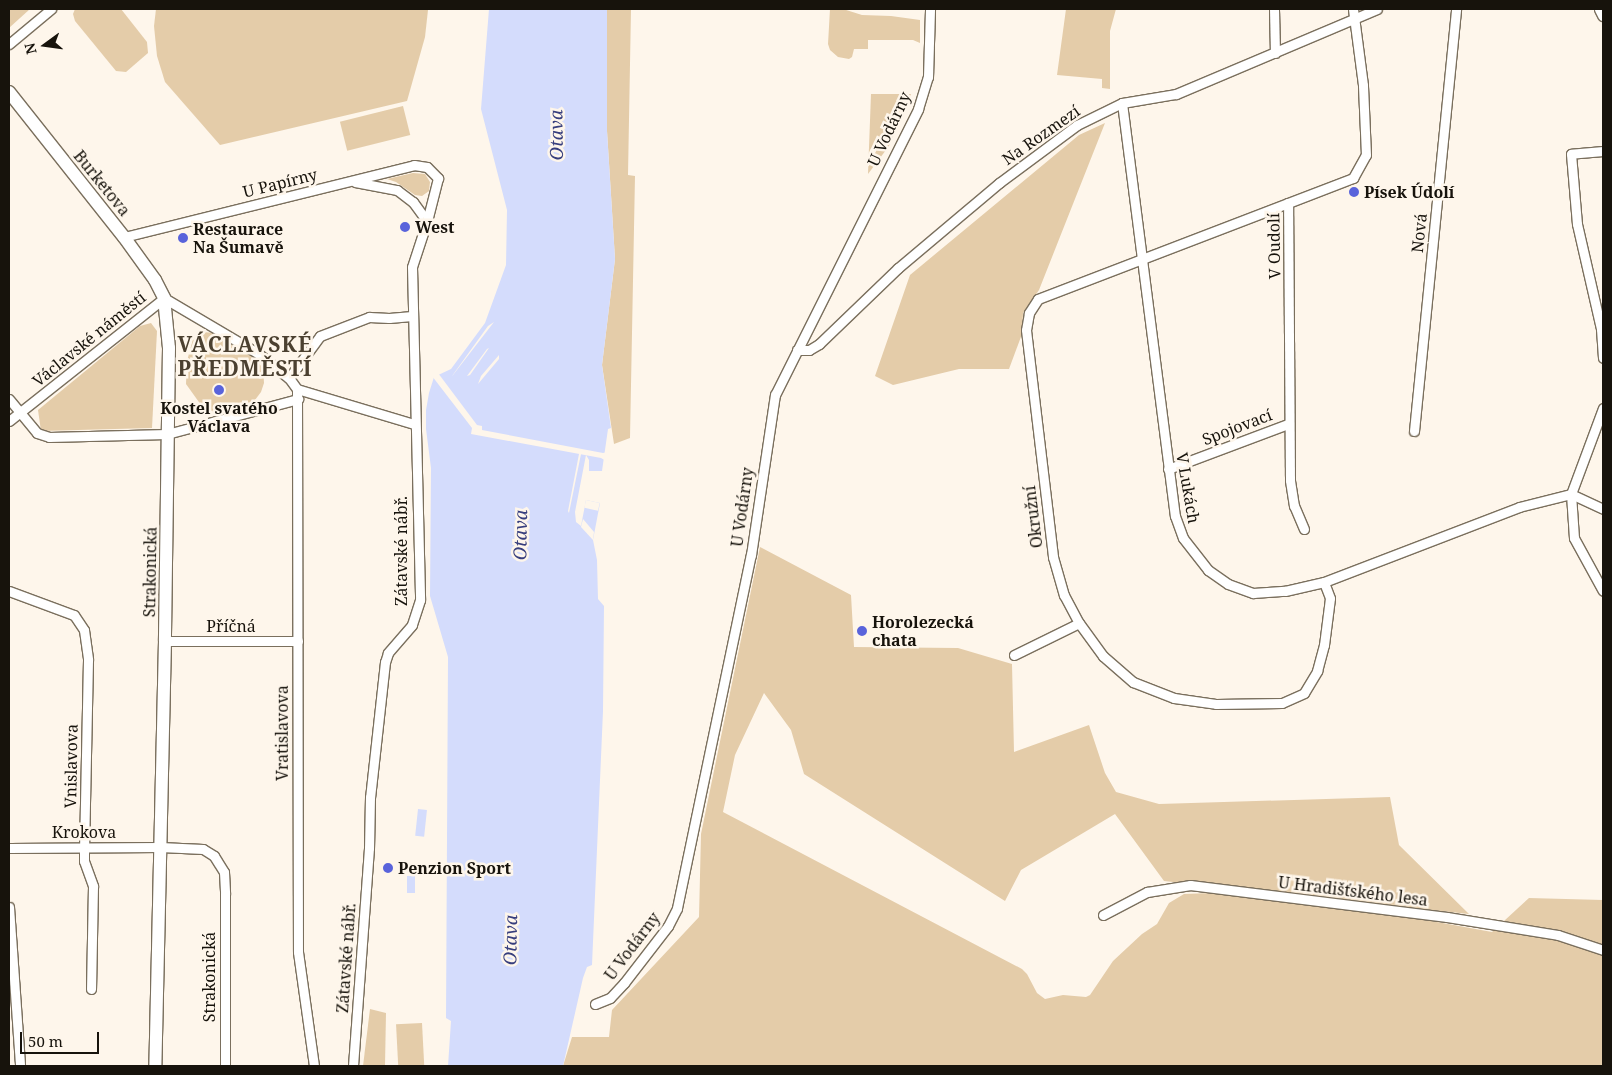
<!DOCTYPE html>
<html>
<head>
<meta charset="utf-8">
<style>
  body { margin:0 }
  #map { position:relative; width:1612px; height:1075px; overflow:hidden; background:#fef6eb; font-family:"Noto Serif",serif }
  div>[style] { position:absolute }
  .green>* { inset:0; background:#e4cca9; transform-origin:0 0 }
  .water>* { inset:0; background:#d4dcfc; transform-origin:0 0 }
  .pier>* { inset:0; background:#fef6eb; transform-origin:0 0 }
  .roads { filter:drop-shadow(1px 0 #7a6f5d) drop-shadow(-1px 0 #7a6f5d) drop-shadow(0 1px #7a6f5d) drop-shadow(0 -1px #7a6f5d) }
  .minor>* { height:9px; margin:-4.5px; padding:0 4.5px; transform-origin:4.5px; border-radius:4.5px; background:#fff }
  .tertiary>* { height:11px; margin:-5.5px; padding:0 5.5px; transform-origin:5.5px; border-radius:5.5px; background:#fff }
  .secondary>* { height:12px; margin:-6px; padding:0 6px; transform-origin:6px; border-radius:6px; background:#fff }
  .dots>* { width:14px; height:14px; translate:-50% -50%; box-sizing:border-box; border:2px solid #fef6eb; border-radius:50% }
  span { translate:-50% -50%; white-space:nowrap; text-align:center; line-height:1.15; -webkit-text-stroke:5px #fef6eb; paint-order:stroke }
  .street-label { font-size:16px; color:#17130c }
  .poi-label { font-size:16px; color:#17130c; font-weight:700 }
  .left { translate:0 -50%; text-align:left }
  .water-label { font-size:18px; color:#373e7d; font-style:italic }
  .district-label { font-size:21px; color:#4b4030; font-weight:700; letter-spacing:1px }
  .frame { position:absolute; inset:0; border:10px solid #17130c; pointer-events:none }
  .north { position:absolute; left:20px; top:20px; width:50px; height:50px; -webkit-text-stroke:4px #fef6eb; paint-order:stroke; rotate:256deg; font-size:14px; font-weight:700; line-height:20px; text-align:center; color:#17130c }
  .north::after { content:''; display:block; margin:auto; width:18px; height:22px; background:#17130c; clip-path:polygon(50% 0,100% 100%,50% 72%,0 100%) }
  .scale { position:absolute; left:20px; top:1032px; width:79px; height:22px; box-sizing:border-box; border:2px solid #17130c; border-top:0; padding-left:6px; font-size:15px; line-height:18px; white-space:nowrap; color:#17130c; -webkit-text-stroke:4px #fef6eb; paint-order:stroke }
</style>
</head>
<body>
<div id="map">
  <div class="green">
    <i style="clip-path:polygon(9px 9px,30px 9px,9px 28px)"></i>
    <i style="clip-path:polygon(75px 9px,121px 9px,147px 42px,148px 53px,126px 72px,116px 71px,75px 21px,73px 14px)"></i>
    <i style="clip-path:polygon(156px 9px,427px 9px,428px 10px,425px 37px,407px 101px,220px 145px,165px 82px,157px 56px,154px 26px)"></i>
    <i style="clip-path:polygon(607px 9px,631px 9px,628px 175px,635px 176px,630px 438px,614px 444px,602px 365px,615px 259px,607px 131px)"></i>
    <i style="clip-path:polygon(830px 9px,843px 9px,862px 15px,891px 16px,920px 20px,920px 43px,913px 40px,868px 40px,868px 49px,854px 49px,852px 57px,849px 59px,838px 57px,830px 50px,828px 44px)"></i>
    <i style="clip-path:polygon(1066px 9px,1116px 9px,1110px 31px,1110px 89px,1102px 88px,1102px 79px,1057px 75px)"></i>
    <i style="clip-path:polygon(871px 94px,911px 94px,889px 146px,868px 174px)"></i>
    <i style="left:403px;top:106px;width:30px;height:65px;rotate:76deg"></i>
    <i style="clip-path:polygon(1105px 123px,1039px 290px,1023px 313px,1022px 334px,1009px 369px,959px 369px,893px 385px,875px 376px,910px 275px,1079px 135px)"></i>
    <i style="clip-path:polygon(413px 173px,425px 174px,430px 182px,429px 191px,422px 196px,415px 195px,396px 182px,387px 179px)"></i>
    <i style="clip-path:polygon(151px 323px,157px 331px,152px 428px,41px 431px,38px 410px,140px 326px)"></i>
    <i style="clip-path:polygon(202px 332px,216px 333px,244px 348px,263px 368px,264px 383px,261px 392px,255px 400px,238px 411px,225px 413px,206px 412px,186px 384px,187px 361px,193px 339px)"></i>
    <i style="clip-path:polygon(760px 547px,851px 595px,854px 647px,958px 648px,1012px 664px,1014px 752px,1089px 725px,1105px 773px,1116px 792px,1159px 804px,1390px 797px,1399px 845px,1469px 914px,1164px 881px,1115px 814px,1021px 870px,1005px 901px,804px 774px,791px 730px,764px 693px,735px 755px,723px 812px,1022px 969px,1027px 974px,1037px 993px,1045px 999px,1063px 995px,1086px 997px,1090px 995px,1113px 961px,1142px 934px,1157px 924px,1169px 903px,1184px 894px,1211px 893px,1415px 918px,1492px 932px,1529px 898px,1603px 900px,1603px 1066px,563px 1066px,572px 1037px,609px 1037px,612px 1010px,699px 917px,701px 834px)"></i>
    <i style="clip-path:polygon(370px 1009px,386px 1013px,385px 1066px,363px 1066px)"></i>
    <i style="left:422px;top:1023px;width:43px;height:26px;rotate:87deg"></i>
  </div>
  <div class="water">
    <i style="clip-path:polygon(evenodd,489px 9px,607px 9px,607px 131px,615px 259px,602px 365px,611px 428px,608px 429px,602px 471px,589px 471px,589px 460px,586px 455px,575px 512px,576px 522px,581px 526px,586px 500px,600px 503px,593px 540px,597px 560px,598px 599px,604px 606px,603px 711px,592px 965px,587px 967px,583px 978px,563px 1066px,448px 1066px,451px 1021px,446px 1018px,448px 657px,430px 596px,431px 468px,426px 429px,426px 410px,429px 393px,434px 377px,451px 369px,485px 323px,506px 265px,507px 210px,481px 109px,489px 9px,494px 322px,453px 375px,452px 376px,488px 326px,494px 322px,489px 9px,489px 348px,470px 375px,467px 376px,487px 349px,489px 348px,489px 9px,499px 355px,499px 359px,478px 384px,481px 376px,499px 355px,489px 9px,579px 454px,581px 454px,569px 513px,568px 511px,579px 454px)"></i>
    <i style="left:418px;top:809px;width:9px;height:27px;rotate:6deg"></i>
    <i style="left:407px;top:876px;width:8px;height:17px"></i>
  </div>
  <div class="pier">
    <i style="clip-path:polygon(438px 373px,477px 425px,482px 426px,482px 430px,603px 453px,608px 452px,606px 461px,601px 458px,471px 434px,472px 428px,432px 376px)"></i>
    <i style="left:586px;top:500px;width:14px;height:8px;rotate:12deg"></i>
    <i style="clip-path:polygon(583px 519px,594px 532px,593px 540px,581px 527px)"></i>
  </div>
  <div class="roads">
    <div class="minor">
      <i style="left:1274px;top:9px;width:44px;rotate:88.7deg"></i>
      <i style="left:9px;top:44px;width:55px;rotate:-39.8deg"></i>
      <i style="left:1122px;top:103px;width:416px;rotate:82.7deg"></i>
      <i style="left:1175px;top:516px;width:23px;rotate:70deg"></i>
      <i style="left:1183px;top:538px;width:41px;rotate:52deg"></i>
      <i style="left:1208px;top:570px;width:24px;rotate:35deg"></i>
      <i style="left:1228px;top:584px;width:27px;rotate:20deg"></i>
      <i style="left:1253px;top:593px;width:32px;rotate:-4deg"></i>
      <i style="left:1285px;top:591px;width:40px;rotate:-13deg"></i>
      <i style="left:1324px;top:582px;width:209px;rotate:-21deg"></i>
      <i style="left:1519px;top:507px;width:54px;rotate:-14deg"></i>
      <i style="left:1571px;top:494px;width:35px;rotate:25deg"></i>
      <i style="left:1603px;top:151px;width:32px;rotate:175deg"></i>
      <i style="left:1571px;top:154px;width:70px;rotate:85.1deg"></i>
      <i style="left:1577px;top:224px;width:108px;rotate:77.1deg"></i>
      <i style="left:1601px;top:329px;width:29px;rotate:86deg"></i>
      <i style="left:355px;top:182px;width:43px;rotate:10.8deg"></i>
      <i style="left:397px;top:190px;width:20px;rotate:37deg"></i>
      <i style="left:413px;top:202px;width:24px;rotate:54deg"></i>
      <i style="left:1288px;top:203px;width:268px;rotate:159deg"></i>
      <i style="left:1038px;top:299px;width:17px;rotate:123deg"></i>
      <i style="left:1029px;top:313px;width:17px;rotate:100deg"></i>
      <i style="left:1026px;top:330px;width:229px;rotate:83.2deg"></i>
      <i style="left:1053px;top:557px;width:40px;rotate:74deg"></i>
      <i style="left:1064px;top:595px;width:32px;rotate:62deg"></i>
      <i style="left:1079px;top:623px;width:41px;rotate:54deg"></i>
      <i style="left:1103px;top:656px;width:40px;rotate:41deg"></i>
      <i style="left:1133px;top:682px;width:44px;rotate:21.3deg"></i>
      <i style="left:1174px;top:698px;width:42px;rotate:8.1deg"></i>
      <i style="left:1216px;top:704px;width:66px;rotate:-0.9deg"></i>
      <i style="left:1282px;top:703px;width:24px;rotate:-24deg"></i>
      <i style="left:1304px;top:693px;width:26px;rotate:-59deg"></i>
      <i style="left:1317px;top:671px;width:27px;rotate:-75deg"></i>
      <i style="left:1324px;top:645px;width:47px;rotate:-82.7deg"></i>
      <i style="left:1330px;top:598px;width:17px;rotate:-111deg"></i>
      <i style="left:124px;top:237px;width:299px;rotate:-13.9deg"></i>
      <i style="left:414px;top:165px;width:13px;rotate:9deg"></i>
      <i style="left:427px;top:167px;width:16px;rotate:45deg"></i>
      <i style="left:438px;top:178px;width:44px;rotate:104.3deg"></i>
      <i style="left:427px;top:221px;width:48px;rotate:108.1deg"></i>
      <i style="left:412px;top:267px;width:333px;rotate:88.6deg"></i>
      <i style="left:420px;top:600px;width:26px;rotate:108deg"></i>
      <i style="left:412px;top:625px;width:37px;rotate:131deg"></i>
      <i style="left:388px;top:653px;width:9px;rotate:108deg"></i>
      <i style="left:385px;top:662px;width:136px;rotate:96.3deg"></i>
      <i style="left:370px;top:797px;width:51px;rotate:91.1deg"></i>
      <i style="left:369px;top:848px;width:219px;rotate:94.2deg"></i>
      <i style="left:797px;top:350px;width:12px"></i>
      <i style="left:809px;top:350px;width:12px;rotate:-31deg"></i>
      <i style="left:819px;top:344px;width:110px;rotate:-43.9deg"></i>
      <i style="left:898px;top:268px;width:132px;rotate:-40.1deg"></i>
      <i style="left:999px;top:183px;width:97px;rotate:-36.6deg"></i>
      <i style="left:1077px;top:125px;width:50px;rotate:-26.1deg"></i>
      <i style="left:1122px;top:103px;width:55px;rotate:-9.5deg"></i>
      <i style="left:1176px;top:94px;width:218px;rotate:-22.9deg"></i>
      <i style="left:289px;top:378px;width:52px;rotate:-53.6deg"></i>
      <i style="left:320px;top:336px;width:53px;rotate:-21.2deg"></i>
      <i style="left:369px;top:317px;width:20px;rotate:3deg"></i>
      <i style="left:389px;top:318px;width:23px;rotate:-5deg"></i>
      <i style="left:297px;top:389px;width:122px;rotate:16.7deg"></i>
      <i style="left:9px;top:399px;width:44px;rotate:50.5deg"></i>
      <i style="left:37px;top:433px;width:13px;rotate:18deg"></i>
      <i style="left:49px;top:437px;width:118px;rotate:-1.5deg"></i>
      <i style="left:167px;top:434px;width:136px;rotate:-15deg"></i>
      <i style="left:1603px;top:408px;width:92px;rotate:110.4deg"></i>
      <i style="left:1571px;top:494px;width:44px;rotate:86.1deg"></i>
      <i style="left:1574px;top:538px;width:60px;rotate:61.3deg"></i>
      <i style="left:9px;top:421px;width:198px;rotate:-38.4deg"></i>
      <i style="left:164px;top:298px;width:110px;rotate:30.5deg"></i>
      <i style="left:259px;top:354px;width:38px;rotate:39deg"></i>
      <i style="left:289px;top:378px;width:14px;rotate:54deg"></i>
      <i style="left:297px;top:389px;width:563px;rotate:89.9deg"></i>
      <i style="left:298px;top:952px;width:115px;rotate:82deg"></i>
      <i style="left:1414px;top:431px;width:424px;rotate:-84.3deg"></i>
      <i style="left:1168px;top:469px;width:128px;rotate:-20.6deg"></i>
      <i style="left:1304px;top:529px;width:25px;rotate:-113deg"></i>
      <i style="left:1294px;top:506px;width:26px;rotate:-99deg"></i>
      <i style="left:1290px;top:480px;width:277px;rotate:-90.4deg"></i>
      <i style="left:1288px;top:203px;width:70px;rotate:-21deg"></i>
      <i style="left:1353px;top:178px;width:26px;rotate:-61deg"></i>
      <i style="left:1366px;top:155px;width:70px;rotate:-92.5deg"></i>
      <i style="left:1363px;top:85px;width:77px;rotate:-97.5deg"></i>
      <i style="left:9px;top:591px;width:69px;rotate:20.3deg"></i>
      <i style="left:74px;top:615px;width:18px;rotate:56deg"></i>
      <i style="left:84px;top:630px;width:30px;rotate:82deg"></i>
      <i style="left:88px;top:660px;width:187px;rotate:91.2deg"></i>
      <i style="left:84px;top:847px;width:14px;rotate:90deg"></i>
      <i style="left:84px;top:861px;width:27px;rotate:70deg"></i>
      <i style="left:93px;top:886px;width:103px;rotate:91.1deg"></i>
      <i style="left:165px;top:641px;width:133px"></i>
      <i style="left:1014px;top:655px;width:72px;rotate:-26.2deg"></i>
      <i style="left:9px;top:848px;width:151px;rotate:-0.4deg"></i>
      <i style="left:160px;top:847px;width:43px;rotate:2.7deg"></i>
      <i style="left:203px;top:849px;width:13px;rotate:32deg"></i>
      <i style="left:214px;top:856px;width:19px;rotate:58deg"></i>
      <i style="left:224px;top:872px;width:22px;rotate:87deg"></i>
      <i style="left:225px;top:894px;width:172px;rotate:90deg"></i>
      <i style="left:9px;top:907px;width:159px;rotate:86deg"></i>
      <i style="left:1103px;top:915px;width:50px;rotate:-27.6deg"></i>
      <i style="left:1147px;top:892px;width:44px;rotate:-9.2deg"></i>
      <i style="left:1190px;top:885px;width:259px;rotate:7.1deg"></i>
      <i style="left:1447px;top:917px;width:112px;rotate:9.2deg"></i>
      <i style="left:1558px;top:935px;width:47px;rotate:18.4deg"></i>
      <i style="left:595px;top:1004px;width:16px;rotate:-22deg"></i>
      <i style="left:610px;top:998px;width:21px;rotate:-47deg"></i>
      <i style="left:624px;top:983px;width:72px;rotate:-52.3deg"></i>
      <i style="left:668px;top:926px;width:20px;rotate:-63deg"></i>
      <i style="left:677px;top:908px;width:361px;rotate:-78.2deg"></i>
      <i style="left:751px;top:555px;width:162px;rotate:-81.5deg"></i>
      <i style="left:775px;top:395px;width:320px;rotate:-63.4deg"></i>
      <i style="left:918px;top:109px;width:34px;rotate:-73deg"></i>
      <i style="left:928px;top:77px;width:68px;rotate:-88.3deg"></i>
    </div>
    <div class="tertiary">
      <i style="left:1600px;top:9px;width:7px;rotate:63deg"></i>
    </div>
    <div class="secondary">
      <i style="left:9px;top:92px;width:185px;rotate:51.6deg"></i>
      <i style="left:124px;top:237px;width:53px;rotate:54.2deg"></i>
      <i style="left:155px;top:280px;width:20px;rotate:63deg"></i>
      <i style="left:164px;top:298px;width:50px;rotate:84.3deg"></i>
      <i style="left:169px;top:348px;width:293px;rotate:90.8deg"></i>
      <i style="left:165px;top:641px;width:425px;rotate:91.3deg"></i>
    </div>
  </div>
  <div class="dots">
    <i style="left:1354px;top:192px;background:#5963db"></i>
    <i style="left:405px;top:227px;background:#5963db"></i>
    <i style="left:183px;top:238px;background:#5963db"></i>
    <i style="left:219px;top:390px;background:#5963db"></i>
    <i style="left:862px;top:631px;background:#5963db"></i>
    <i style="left:388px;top:868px;background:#5963db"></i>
  </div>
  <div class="street-label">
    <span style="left:889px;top:129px;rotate:-65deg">U Vodárny</span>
    <span style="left:1041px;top:135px;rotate:-35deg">Na Rozmezí</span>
    <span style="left:102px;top:183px;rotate:51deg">Burketova</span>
    <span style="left:280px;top:183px;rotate:-14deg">U Papírny</span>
    <span style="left:1419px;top:233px;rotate:-84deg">Nová</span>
    <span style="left:1274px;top:246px;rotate:-91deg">V Oudolí</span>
    <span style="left:89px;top:339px;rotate:-39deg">Václavské náměstí</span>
    <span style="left:1237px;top:427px;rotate:-21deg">Spojovací</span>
    <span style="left:1188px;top:488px;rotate:80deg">V Lukách</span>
    <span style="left:742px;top:507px;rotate:-82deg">U Vodárny</span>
    <span style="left:1033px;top:517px;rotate:-97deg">Okružní</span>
    <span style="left:401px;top:551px;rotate:-90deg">Zátavské nábř.</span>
    <span style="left:150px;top:572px;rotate:-89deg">Strakonická</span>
    <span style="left:231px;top:626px">Příčná</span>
    <span style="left:282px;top:733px;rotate:-90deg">Vratislavova</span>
    <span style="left:71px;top:766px;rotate:-89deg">Vnislavova</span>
    <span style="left:84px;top:832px">Krokova</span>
    <span style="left:1353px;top:891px;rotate:7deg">U Hradišťského lesa</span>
    <span style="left:632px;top:946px;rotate:-53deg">U Vodárny</span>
    <span style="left:346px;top:958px;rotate:-86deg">Zátavské nábř.</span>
    <span style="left:209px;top:977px;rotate:-90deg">Strakonická</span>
  </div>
  <div class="poi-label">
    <span class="left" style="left:1364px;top:192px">Písek Údolí</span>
    <span class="left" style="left:415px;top:227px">West</span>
    <span class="left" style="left:193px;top:238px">Restaurace<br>Na Šumavě</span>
    <span style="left:219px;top:417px">Kostel svatého<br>Václava</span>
    <span class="left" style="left:872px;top:631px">Horolezecká<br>chata</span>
    <span class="left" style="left:398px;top:868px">Penzion Sport</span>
  </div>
  <div class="water-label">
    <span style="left:556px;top:135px;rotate:-91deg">Otava</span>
    <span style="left:520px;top:535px;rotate:-89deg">Otava</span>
    <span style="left:510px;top:940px;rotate:-89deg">Otava</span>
  </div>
  <div class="district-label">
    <span style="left:245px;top:356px">VÁCLAVSKÉ<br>PŘEDMĚSTÍ</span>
  </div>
  <div class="frame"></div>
  <div class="north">N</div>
  <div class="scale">50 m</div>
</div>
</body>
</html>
